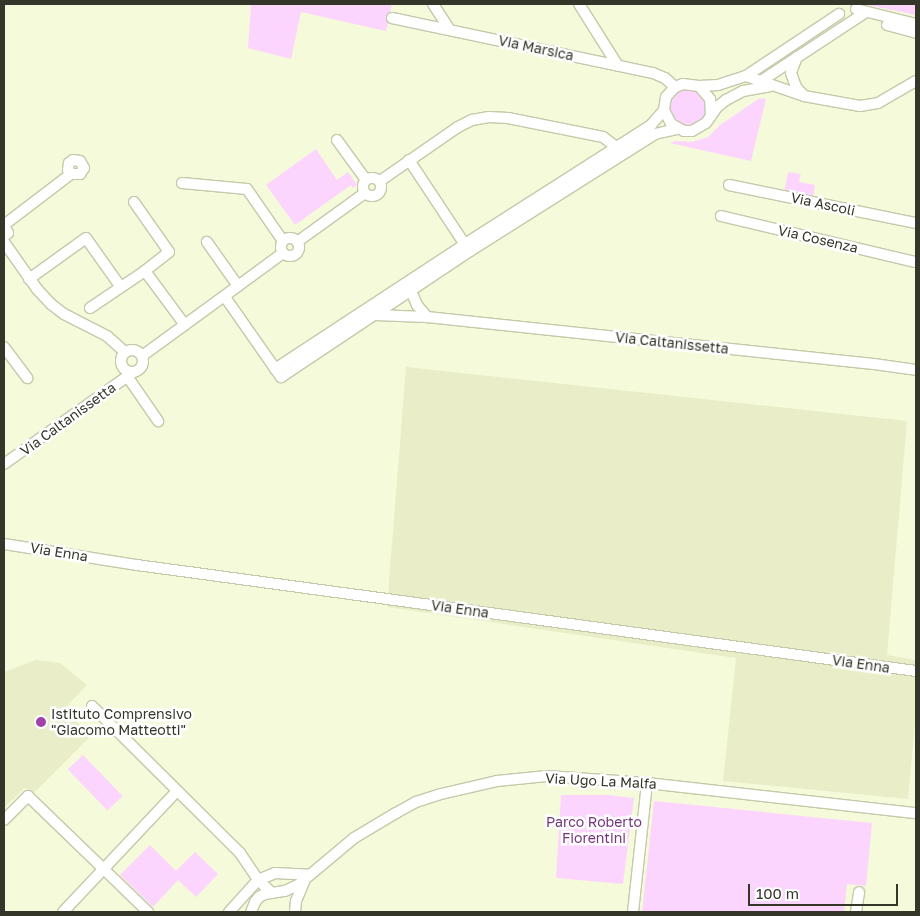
<!DOCTYPE html>
<html>
<head>
<meta charset="utf-8">
<style>
  body { margin:0 }
  #map { position:relative; width:920px; height:916px; overflow:hidden; background:#f5fada; font-family:"Golos Text",sans-serif }
  div>[style] { position:absolute }
  .built>* { inset:0; background:#e9eec8 }
  .green>* { inset:0; background:#fcd5ff; transform-origin:0 0 }
  .round { border-radius:50% }
  .roads { filter:drop-shadow(1px 0 #c5c9aa) drop-shadow(-1px 0 #c5c9aa) drop-shadow(0 1px #c5c9aa) drop-shadow(0 -1px #c5c9aa) }
  .street>* { height:10px; margin:-5px; padding:0 5px; transform-origin:5px; border-radius:5px; background:#fff }
  .street>.ring { margin:-5px; padding:0; box-sizing:content-box; background:none; border:10px solid #fff; border-radius:50% }
  .dots>* { width:14px; height:14px; translate:-50% -50%; box-sizing:border-box; border:2px solid #fff; border-radius:50% }
  span { translate:-50% -50%; white-space:nowrap; text-align:center; line-height:1.15; -webkit-text-stroke:5px #fff; paint-order:stroke }
  .street-label { font-size:14px; color:#35362a }
  .poi-label { font-size:14px; color:#35362a }
  .left { translate:0 -50%; text-align:left }
  .park-label { font-size:14px; color:#75357b }
  .frame { position:absolute; inset:0; border:5px solid #35362a; pointer-events:none }
  .scale { position:absolute; left:748px; top:884px; width:150px; height:22px; box-sizing:border-box; border:2px solid #35362a; border-top:0; padding-left:6px; font-size:15px; line-height:18px; white-space:nowrap; color:#35362a; -webkit-text-stroke:4px #fff; paint-order:stroke }
</style>
</head>
<body>
<div id="map">
  <div class="built">
    <i style="clip-path:polygon(406px 367px,907px 421px,887px 655px,916px 660px,916px 713px,908px 799px,723px 781px,736px 658px,387px 607px)"></i>
    <i style="clip-path:polygon(36px 660px,60px 663px,87px 685px,64px 709px,91px 736px,32px 795px,25px 788px,4px 808px,4px 672px)"></i>
  </div>
  <div class="green">
    <i style="clip-path:polygon(251px 4px,392px 4px,386px 31px,301px 12px,291px 59px,248px 48px)"></i>
    <i style="clip-path:polygon(863px 4px,916px 4px,916px 15px)"></i>
    <i class="round" style="left:669px;top:89px;width:38px;height:38px"></i>
    <i style="clip-path:polygon(760px 98px,766px 99px,751px 161px,670px 143px,676px 141px,692px 142px,708px 137px,720px 125px)"></i>
    <i style="clip-path:polygon(316px 149px,337px 180px,348px 172px,357px 185px,353px 188px,351px 185px,295px 225px,266px 185px)"></i>
    <i style="clip-path:polygon(788px 172px,801px 174px,799px 182px,815px 185px,813px 199px,784px 193px)"></i>
    <i style="left:83px;top:755px;width:57px;height:21px;rotate:46deg"></i>
    <i style="clip-path:polygon(561px 795px,608px 795px,634px 798px,623px 884px,556px 878px)"></i>
    <i style="clip-path:polygon(654px 801px,872px 823px,866px 886px,847px 884px,844px 912px,642px 912px)"></i>
    <i style="clip-path:polygon(150px 845px,176px 871px,195px 852px,218px 874px,196px 897px,178px 880px,153px 907px,120px 875px)"></i>
  </div>
  <div class="roads">
    <div class="street">
      <i style="left:433px;top:4px;width:31px;rotate:57deg"></i>
      <i style="left:579px;top:4px;width:73px;rotate:57.8deg"></i>
      <i style="left:856px;top:9px;width:62px;rotate:14deg"></i>
      <i style="left:392px;top:18px;width:267px;rotate:11.9deg"></i>
      <i style="left:653px;top:73px;width:13px;rotate:23deg"></i>
      <i style="left:665px;top:78px;width:13px;rotate:42deg"></i>
      <i style="left:887px;top:25px;width:30px;rotate:15deg"></i>
      <i style="left:797px;top:57px;width:17px;rotate:111deg"></i>
      <i style="left:791px;top:73px;width:15px;rotate:70deg"></i>
      <i style="left:796px;top:87px;width:12px;rotate:48deg"></i>
      <i style="left:746px;top:76px;width:112px;rotate:-33.7deg"></i>
      <i style="left:761px;top:81px;width:126px;rotate:-33.3deg"></i>
      <i style="left:699px;top:86px;width:19px;rotate:-3deg"></i>
      <i style="left:718px;top:85px;width:29px;rotate:-18deg"></i>
      <i style="left:746px;top:76px;width:61px;rotate:19deg"></i>
      <i style="left:804px;top:96px;width:57px;rotate:10.1deg"></i>
      <i style="left:860px;top:106px;width:18px;rotate:-9deg"></i>
      <i style="left:878px;top:103px;width:44px;rotate:-30.1deg"></i>
      <i style="left:711px;top:116px;width:17px;rotate:-93deg"></i>
      <i style="left:710px;top:99px;width:17px;rotate:-130deg"></i>
      <i style="left:699px;top:86px;width:16px;rotate:-173deg"></i>
      <i style="left:683px;top:84px;width:9px;rotate:159deg"></i>
      <i style="left:675px;top:87px;width:13px;rotate:132deg"></i>
      <i style="left:666px;top:97px;width:13px;rotate:99deg"></i>
      <i style="left:664px;top:110px;width:16px;rotate:63deg"></i>
      <i style="left:671px;top:124px;width:15px;rotate:28deg"></i>
      <i style="left:684px;top:131px;width:8px"></i>
      <i style="left:692px;top:131px;width:16px;rotate:-30deg"></i>
      <i style="left:706px;top:123px;width:19px;rotate:-55deg"></i>
      <i style="left:717px;top:107px;width:11px;rotate:-38deg"></i>
      <i style="left:726px;top:100px;width:19px;rotate:-28deg"></i>
      <i style="left:743px;top:91px;width:27px;rotate:-10deg"></i>
      <i style="left:337px;top:140px;width:49px;rotate:54.1deg"></i>
      <i style="left:409px;top:160px;width:107px;rotate:56.5deg"></i>
      <i class="ring" style="left:363px;top:178px;width:8px;height:8px"></i>
      <i style="left:380px;top:181px;width:95px;rotate:-34.7deg"></i>
      <i style="left:458px;top:127px;width:16px;rotate:-27deg"></i>
      <i style="left:472px;top:120px;width:17px;rotate:-10deg"></i>
      <i style="left:489px;top:117px;width:19px;rotate:3deg"></i>
      <i style="left:508px;top:118px;width:97px;rotate:11.3deg"></i>
      <i style="left:603px;top:137px;width:25px;rotate:37deg"></i>
      <i style="left:182px;top:183px;width:65px;rotate:5.3deg"></i>
      <i style="left:247px;top:189px;width:63px;rotate:55.3deg"></i>
      <i style="left:729px;top:185px;width:191px;rotate:11.5deg"></i>
      <i style="left:134px;top:202px;width:61px;rotate:55deg"></i>
      <i style="left:169px;top:252px;width:31px;rotate:142deg"></i>
      <i style="left:721px;top:216px;width:200px;rotate:13.3deg"></i>
      <i style="left:4px;top:225px;width:84px;rotate:-37.3deg"></i>
      <i style="left:71px;top:174px;width:9px"></i>
      <i style="left:80px;top:174px;width:7px;rotate:-56deg"></i>
      <i style="left:84px;top:168px;width:8px;rotate:-120deg"></i>
      <i style="left:80px;top:161px;width:7px;rotate:-172deg"></i>
      <i style="left:73px;top:160px;width:5px;rotate:143deg"></i>
      <i style="left:69px;top:163px;width:7px;rotate:98deg"></i>
      <i style="left:68px;top:170px;width:5px;rotate:53deg"></i>
      <i style="left:4px;top:226px;width:8px;rotate:60deg"></i>
      <i style="left:8px;top:233px;width:5px;rotate:143deg"></i>
      <i class="ring" style="left:281px;top:238px;width:8px;height:8px"></i>
      <i style="left:4px;top:242px;width:57px;rotate:54.9deg"></i>
      <i style="left:37px;top:289px;width:21px;rotate:47deg"></i>
      <i style="left:51px;top:304px;width:16px;rotate:38deg"></i>
      <i style="left:64px;top:314px;width:48px;rotate:27.1deg"></i>
      <i style="left:107px;top:336px;width:24px;rotate:42deg"></i>
      <i style="left:297px;top:242px;width:84px;rotate:-35.8deg"></i>
      <i style="left:29px;top:279px;width:70px;rotate:-35.7deg"></i>
      <i style="left:86px;top:238px;width:59px;rotate:54.7deg"></i>
      <i style="left:238px;top:286px;width:56px;rotate:-36.3deg"></i>
      <i style="left:411px;top:291px;width:15px;rotate:67deg"></i>
      <i style="left:417px;top:305px;width:16px;rotate:50deg"></i>
      <i style="left:225px;top:297px;width:98px;rotate:55deg"></i>
      <i style="left:281px;top:377px;width:227px;rotate:-33.7deg"></i>
      <i style="left:470px;top:251px;width:219px;rotate:-32.3deg"></i>
      <i style="left:655px;top:134px;width:23px;rotate:-13deg"></i>
      <i style="left:90px;top:308px;width:66px;rotate:-33.9deg"></i>
      <i style="left:145px;top:271px;width:67px;rotate:53.5deg"></i>
      <i style="left:375px;top:315px;width:52px;rotate:2.2deg"></i>
      <i style="left:427px;top:317px;width:449px;rotate:6deg"></i>
      <i style="left:874px;top:364px;width:42px;rotate:8.1deg"></i>
      <i style="left:4px;top:347px;width:39px;rotate:53deg"></i>
      <i class="ring" style="left:121px;top:350px;width:12px;height:12px"></i>
      <i style="left:142px;top:356px;width:119px;rotate:-36.1deg"></i>
      <i style="left:238px;top:286px;width:54px;rotate:-125.2deg"></i>
      <i style="left:275px;top:369px;width:227px;rotate:-33.3deg"></i>
      <i style="left:465px;top:244px;width:221px;rotate:-32.6deg"></i>
      <i style="left:651px;top:125px;width:20px;rotate:-49deg"></i>
      <i style="left:127px;top:376px;width:55px;rotate:55.4deg"></i>
      <i style="left:4px;top:464px;width:157px;rotate:-35.4deg"></i>
      <i style="left:4px;top:544px;width:135px;rotate:9deg"></i>
      <i style="left:137px;top:565px;width:786px;rotate:7.75deg"></i>
      <i style="left:92px;top:706px;width:209px;rotate:44.8deg"></i>
      <i style="left:240px;top:853px;width:32px;rotate:56deg"></i>
      <i style="left:258px;top:880px;width:18px;rotate:-22deg"></i>
      <i style="left:275px;top:873px;width:35px;rotate:3deg"></i>
      <i style="left:4px;top:820px;width:34px;rotate:-45deg"></i>
      <i style="left:28px;top:796px;width:167px;rotate:44deg"></i>
      <i style="left:63px;top:912px;width:166px;rotate:-46.7deg"></i>
      <i style="left:229px;top:912px;width:43px;rotate:-47.8deg"></i>
      <i style="left:258px;top:880px;width:19px;rotate:43deg"></i>
      <i style="left:251px;top:912px;width:11px;rotate:-68deg"></i>
      <i style="left:255px;top:902px;width:6px;rotate:-51deg"></i>
      <i style="left:259px;top:897px;width:7px;rotate:-27deg"></i>
      <i style="left:265px;top:894px;width:20px;rotate:-9deg"></i>
      <i style="left:285px;top:891px;width:14px;rotate:-25deg"></i>
      <i style="left:298px;top:885px;width:73px;rotate:-40deg"></i>
      <i style="left:354px;top:838px;width:49px;rotate:-30.8deg"></i>
      <i style="left:396px;top:813px;width:23px;rotate:-29deg"></i>
      <i style="left:416px;top:802px;width:26px;rotate:-18deg"></i>
      <i style="left:441px;top:794px;width:57px;rotate:-13.1deg"></i>
      <i style="left:497px;top:781px;width:50px;rotate:-5.7deg"></i>
      <i style="left:547px;top:776px;width:100px;rotate:4deg"></i>
      <i style="left:647px;top:783px;width:271px;rotate:6.4deg"></i>
      <i style="left:295px;top:912px;width:11px;rotate:-85deg"></i>
      <i style="left:296px;top:901px;width:21px;rotate:-67deg"></i>
      <i style="left:633px;top:912px;width:130px;rotate:-83.8deg"></i>
      <i style="left:856px;top:912px;width:20px;rotate:-81deg"></i>
    </div>
  </div>
  <div class="dots">
    <i style="left:41px;top:722px;background:#a141aa"></i>
  </div>
  <div class="street-label">
    <span style="left:536px;top:48px;rotate:12deg">Via Marsica</span>
    <span style="left:823px;top:204px;rotate:12deg">Via Ascoli</span>
    <span style="left:818px;top:239px;rotate:13deg">Via Cosenza</span>
    <span style="left:672px;top:343px;rotate:6deg">Via Caltanissetta</span>
    <span style="left:68px;top:419px;rotate:-36deg">Via Caltanissetta</span>
    <span style="left:59px;top:552px;rotate:9deg">Via Enna</span>
    <span style="left:460px;top:609px;rotate:8deg">Via Enna</span>
    <span style="left:861px;top:664px;rotate:8deg">Via Enna</span>
    <span style="left:601px;top:781px;rotate:3deg">Via Ugo La Malfa</span>
  </div>
  <div class="poi-label">
    <span class="left" style="left:51px;top:722px">Istituto Comprensivo<br>"Giacomo Matteotti"</span>
  </div>
  <div class="park-label">
    <span style="left:594px;top:830px">Parco Roberto<br>Fiorentini</span>
  </div>
  <div class="frame"></div>
  <div class="scale">100 m</div>
</div>
</body>
</html>
